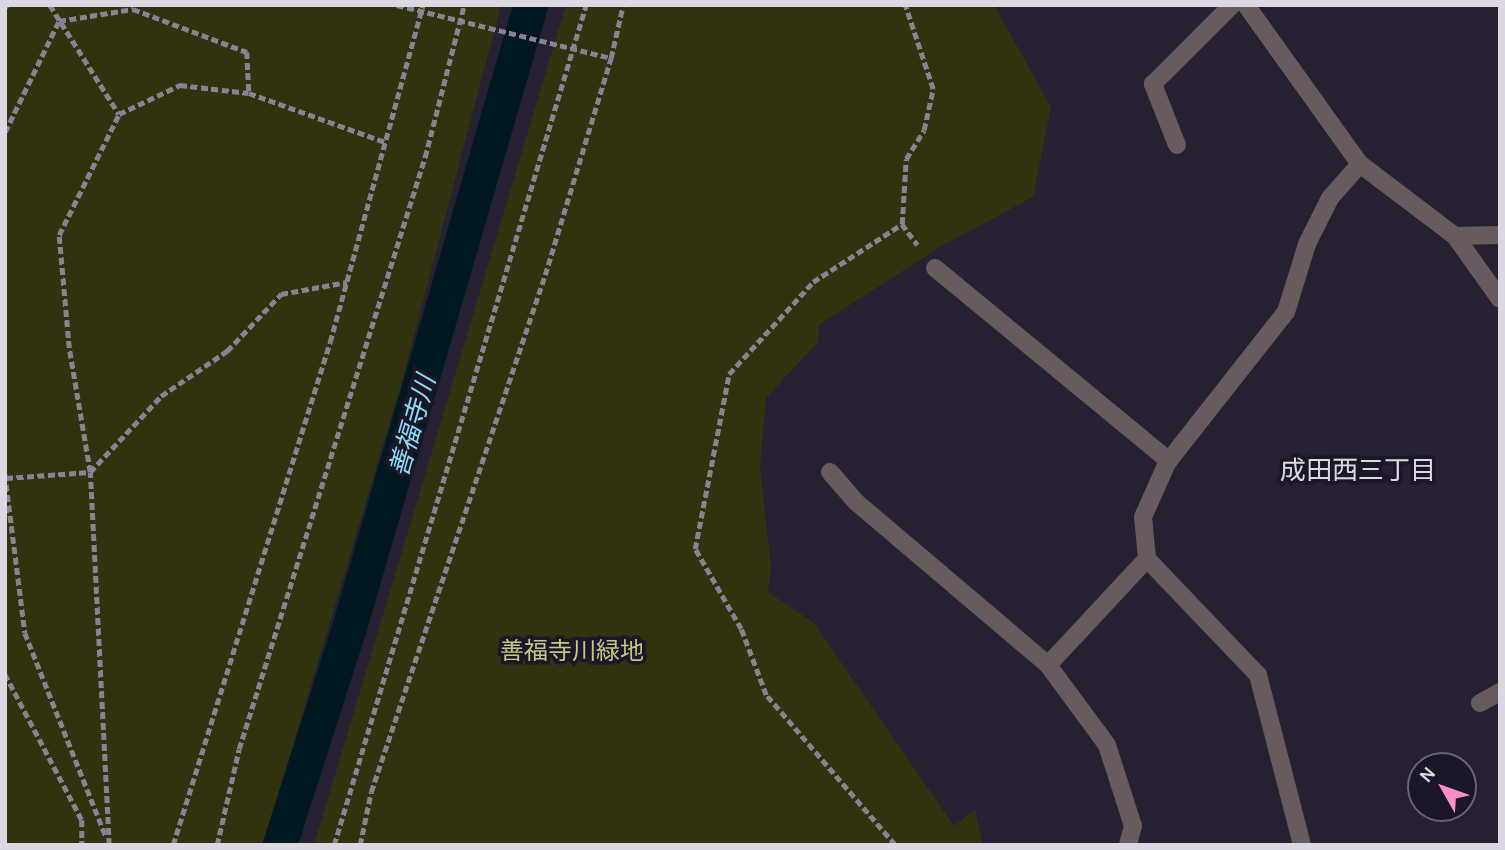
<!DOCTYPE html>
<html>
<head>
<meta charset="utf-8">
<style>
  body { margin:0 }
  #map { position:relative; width:1505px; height:850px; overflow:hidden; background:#262032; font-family:Karla,"Noto Sans JP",sans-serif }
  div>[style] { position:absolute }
  .green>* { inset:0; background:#31330f }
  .water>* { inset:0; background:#00181f }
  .path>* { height:4.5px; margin-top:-2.25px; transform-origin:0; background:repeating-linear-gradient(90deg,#878392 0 7px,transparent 0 10.5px) }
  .lane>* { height:18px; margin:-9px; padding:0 9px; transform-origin:9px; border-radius:9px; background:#675b5d }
  .street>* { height:18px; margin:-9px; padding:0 9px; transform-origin:9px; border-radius:9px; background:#675b5d }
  span { translate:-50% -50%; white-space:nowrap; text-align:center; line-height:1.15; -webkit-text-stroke:7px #1c1728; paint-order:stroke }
  .park-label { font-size:24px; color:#c1c784 }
  .water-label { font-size:26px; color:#8addf5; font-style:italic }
  .neighbourhood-label { font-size:26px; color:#dbd8e4 }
  .frame { position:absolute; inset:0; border:7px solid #dbd8e4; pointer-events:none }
  .north { position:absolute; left:1407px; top:752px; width:70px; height:70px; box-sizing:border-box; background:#1c1728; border:2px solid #686473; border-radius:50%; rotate:310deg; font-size:19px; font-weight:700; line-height:28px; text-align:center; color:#dbd8e4 }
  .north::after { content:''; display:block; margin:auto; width:24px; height:32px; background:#f98fca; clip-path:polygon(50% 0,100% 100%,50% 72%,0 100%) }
</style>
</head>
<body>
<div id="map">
  <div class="green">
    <i style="clip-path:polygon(5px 5px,501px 5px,401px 385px,263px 845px,5px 845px)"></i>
    <i style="clip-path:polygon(566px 5px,994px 5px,1051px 107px,1033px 197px,938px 248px,819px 325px,818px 342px,766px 398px,760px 467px,771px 567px,768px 592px,814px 623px,954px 826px,975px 810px,983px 845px,314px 845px)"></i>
  </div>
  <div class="water">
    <i style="clip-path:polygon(513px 5px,549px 5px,367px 630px,298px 845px,262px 845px,334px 619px)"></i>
  </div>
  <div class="path">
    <i style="left:50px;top:5px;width:129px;rotate:57.7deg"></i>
    <i style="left:397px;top:5px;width:220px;rotate:13.9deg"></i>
    <i style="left:5px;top:7px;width:3px;rotate:-45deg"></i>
    <i style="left:5px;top:132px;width:123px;rotate:-64.1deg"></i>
    <i style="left:59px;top:21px;width:75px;rotate:-9.2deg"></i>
    <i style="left:133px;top:9px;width:122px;rotate:20.7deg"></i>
    <i style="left:247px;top:52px;width:41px;rotate:87.2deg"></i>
    <i style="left:902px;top:224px;width:26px;rotate:53deg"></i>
    <i style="left:5px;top:474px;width:160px;rotate:82.8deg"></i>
    <i style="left:25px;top:633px;width:219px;rotate:68.3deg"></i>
    <i style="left:6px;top:478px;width:84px;rotate:-4.1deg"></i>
    <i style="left:90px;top:472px;width:104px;rotate:-46.9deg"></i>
    <i style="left:161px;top:396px;width:80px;rotate:-34.3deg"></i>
    <i style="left:227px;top:351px;width:79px;rotate:-46.5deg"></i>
    <i style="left:281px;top:294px;width:67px;rotate:-10.3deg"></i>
    <i style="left:5px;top:674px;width:165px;rotate:62.2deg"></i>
    <i style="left:82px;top:820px;width:25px;rotate:90deg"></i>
    <i style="left:109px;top:845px;width:373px;rotate:-92.9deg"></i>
    <i style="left:90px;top:472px;width:126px;rotate:-99.6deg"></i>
    <i style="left:69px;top:348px;width:113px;rotate:-95.1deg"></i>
    <i style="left:59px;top:235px;width:135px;rotate:-63.6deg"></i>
    <i style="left:119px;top:114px;width:68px;rotate:-25.4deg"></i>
    <i style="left:180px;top:85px;width:69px;rotate:6.6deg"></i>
    <i style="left:249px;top:93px;width:145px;rotate:19.8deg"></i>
    <i style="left:173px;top:845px;width:527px;rotate:-72.67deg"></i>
    <i style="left:330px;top:342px;width:350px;rotate:-74.6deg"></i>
    <i style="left:217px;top:845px;width:98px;rotate:-77.1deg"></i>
    <i style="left:239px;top:749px;width:621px;rotate:-72.56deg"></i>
    <i style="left:425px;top:157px;width:157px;rotate:-75.6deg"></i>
    <i style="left:334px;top:845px;width:877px;rotate:-73.3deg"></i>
    <i style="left:360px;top:845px;width:54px;rotate:-78.3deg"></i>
    <i style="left:371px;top:792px;width:545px;rotate:-71.4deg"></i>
    <i style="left:545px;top:275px;width:227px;rotate:-73.1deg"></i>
    <i style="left:611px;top:58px;width:54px;rotate:-77.2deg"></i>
    <i style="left:895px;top:845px;width:198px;rotate:-130.7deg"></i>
    <i style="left:766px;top:695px;width:71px;rotate:-110.7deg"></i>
    <i style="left:741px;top:629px;width:92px;rotate:-119.9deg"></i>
    <i style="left:695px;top:549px;width:178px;rotate:-79deg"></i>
    <i style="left:729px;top:374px;width:125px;rotate:-47.6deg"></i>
    <i style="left:813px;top:282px;width:106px;rotate:-33.1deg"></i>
    <i style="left:902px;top:224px;width:65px;rotate:-86.5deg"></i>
    <i style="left:906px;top:159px;width:34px;rotate:-58deg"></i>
    <i style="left:924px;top:130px;width:42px;rotate:-77.6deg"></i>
    <i style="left:933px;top:89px;width:89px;rotate:-108.4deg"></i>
  </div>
  <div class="lane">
    <i style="left:1177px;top:145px;width:66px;rotate:-111.5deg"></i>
    <i style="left:1153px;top:84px;width:112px;rotate:-45deg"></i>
    <i style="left:1455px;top:236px;width:77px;rotate:54.5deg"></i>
    <i style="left:935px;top:268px;width:303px;rotate:39.5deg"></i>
    <i style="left:1048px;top:665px;width:99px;rotate:53.6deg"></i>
    <i style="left:1107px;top:745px;width:85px;rotate:72.2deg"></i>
    <i style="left:1133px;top:826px;width:20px;rotate:105deg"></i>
    <i style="left:1480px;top:703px;width:23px;rotate:-29deg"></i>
  </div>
  <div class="street">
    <i style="left:1246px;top:5px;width:196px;rotate:54.4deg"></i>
    <i style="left:1360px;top:164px;width:119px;rotate:37.2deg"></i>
    <i style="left:1455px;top:236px;width:45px;rotate:-1.3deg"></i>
    <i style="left:830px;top:472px;width:40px;rotate:49deg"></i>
    <i style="left:856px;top:502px;width:252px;rotate:40.3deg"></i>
    <i style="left:1048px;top:665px;width:145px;rotate:-47deg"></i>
    <i style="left:1302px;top:845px;width:176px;rotate:-104.5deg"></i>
    <i style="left:1258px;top:675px;width:161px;rotate:-133.7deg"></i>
    <i style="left:1147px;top:559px;width:42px;rotate:-95.4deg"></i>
    <i style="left:1143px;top:517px;width:59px;rotate:-66deg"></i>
    <i style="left:1167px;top:463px;width:192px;rotate:-51.8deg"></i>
    <i style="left:1286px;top:312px;width:71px;rotate:-72.8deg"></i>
    <i style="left:1307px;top:244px;width:51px;rotate:-63.4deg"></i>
    <i style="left:1330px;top:198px;width:45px;rotate:-48.6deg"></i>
  </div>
  <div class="park-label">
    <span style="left:572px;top:652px">善福寺川緑地</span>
  </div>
  <div class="water-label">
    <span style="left:413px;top:426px;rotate:-74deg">善福寺川</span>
  </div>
  <div class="neighbourhood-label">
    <span style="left:1358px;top:471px">成田西三丁目</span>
  </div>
  <div class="frame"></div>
  <div class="north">N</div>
</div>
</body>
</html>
